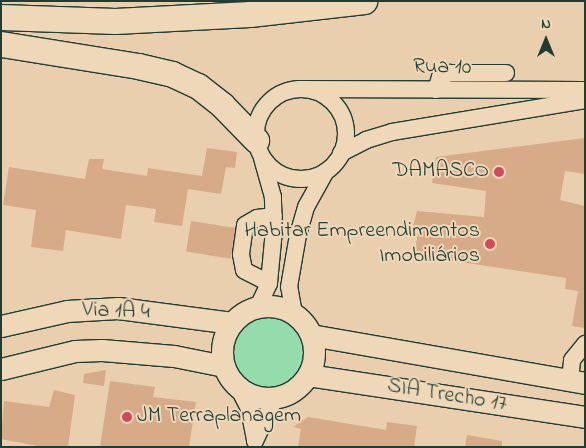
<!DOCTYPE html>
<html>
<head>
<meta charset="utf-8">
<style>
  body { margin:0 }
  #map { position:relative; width:586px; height:448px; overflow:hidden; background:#eacfae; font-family:"Indie Flower",sans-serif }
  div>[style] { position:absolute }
  .green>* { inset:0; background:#94dcab }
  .round { border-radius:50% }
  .building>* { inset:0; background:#d7aa88; transform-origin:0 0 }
  .roads { filter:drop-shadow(1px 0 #1f3d34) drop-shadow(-1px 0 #1f3d34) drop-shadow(0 1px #1f3d34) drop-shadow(0 -1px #1f3d34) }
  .minor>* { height:16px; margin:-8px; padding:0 8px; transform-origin:8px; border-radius:8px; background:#efd8b8 }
  .minor>.ring { margin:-8px; padding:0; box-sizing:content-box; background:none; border:16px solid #efd8b8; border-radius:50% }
  .major>* { height:21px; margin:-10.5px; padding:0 10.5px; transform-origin:10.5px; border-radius:10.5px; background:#efd8b8 }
  .major>.ring { margin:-10.5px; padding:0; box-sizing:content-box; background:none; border:21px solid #efd8b8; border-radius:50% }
  .highway>* { height:25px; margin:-12.5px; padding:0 12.5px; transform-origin:12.5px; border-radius:12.5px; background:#efd8b8 }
  .dots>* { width:14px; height:14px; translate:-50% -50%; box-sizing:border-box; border:2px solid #efd8b8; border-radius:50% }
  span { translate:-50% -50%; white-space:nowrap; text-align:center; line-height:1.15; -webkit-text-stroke:4px #efd8b8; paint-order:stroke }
  .street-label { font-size:22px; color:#1f3d34 }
  .poi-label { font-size:22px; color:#1f3d34 }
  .right { translate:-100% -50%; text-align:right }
  .left { translate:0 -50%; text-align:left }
  .frame { position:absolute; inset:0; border:2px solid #1f3d34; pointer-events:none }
  .north { position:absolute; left:521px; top:15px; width:50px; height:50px; -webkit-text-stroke:4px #efd8b8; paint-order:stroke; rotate:0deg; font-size:14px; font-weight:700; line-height:20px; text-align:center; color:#1f3d34 }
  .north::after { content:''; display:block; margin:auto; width:18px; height:22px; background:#1f3d34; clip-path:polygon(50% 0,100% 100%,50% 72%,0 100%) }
</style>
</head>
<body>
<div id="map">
  <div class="green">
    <i class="round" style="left:229px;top:312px;width:80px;height:80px"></i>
  </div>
  <div class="building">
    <i style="clip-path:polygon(585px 138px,585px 174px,565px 171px,560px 200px,585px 206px,585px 328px,572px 326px,578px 291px,565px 289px,566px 278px,414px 255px,419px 227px,413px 226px,417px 211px,484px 217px,486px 191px,432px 183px,436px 157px)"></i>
    <i style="clip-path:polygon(207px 148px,237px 152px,235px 168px,226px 167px,221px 194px,188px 189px,182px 226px,154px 222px,156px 209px,126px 205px,121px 239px,66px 230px,63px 251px,31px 247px,36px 210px,3px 205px,9px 167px,85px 179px,89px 159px,104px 159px,102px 169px,147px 176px,148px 168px,202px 176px)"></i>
    <i style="left:191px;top:221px;width:45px;height:31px;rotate:9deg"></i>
    <i style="clip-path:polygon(106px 370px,104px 386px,83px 383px,84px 374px)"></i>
    <i style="clip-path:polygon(110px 381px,155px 387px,153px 397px,196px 402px,189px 447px,100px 447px)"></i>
    <i style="clip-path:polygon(54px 390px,75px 395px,68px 447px,43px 447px,1px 439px,4px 401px,49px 407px)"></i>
    <i style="clip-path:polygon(308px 417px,386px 430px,387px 422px,417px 426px,414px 447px,298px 447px,301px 429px,293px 427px)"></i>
    <i style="clip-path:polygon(467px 435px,502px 441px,502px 447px,465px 447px)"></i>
  </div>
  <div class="roads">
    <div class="minor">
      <i style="left:299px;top:89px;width:286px;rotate:0.2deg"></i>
      <i class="ring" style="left:256px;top:89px;width:74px;height:74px"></i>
      <i style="left:436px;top:90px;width:14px;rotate:-73deg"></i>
      <i style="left:440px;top:77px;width:11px;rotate:-22deg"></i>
      <i style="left:450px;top:73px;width:56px"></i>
      <i style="left:341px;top:153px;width:28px;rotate:-27deg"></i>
      <i style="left:366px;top:140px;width:27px;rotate:-17deg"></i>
      <i style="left:392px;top:132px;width:196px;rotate:-9.4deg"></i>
      <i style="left:269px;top:283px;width:28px;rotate:-153deg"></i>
      <i style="left:244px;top:270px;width:16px;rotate:-101deg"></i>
      <i style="left:241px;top:254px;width:29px;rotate:-82deg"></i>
      <i style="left:245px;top:225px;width:14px;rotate:-30deg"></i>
      <i style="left:257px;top:218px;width:17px;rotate:-7deg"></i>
      <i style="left:258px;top:307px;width:26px;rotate:-65deg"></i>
      <i style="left:269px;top:283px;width:53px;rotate:-84.6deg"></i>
      <i style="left:274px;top:230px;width:33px;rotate:-92deg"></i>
      <i style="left:273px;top:197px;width:41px;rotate:-105.8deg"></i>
      <i style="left:294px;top:314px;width:27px;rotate:-100deg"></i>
      <i style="left:289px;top:287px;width:53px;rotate:-80.2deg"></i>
      <i style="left:298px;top:235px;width:29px;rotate:-74deg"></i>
      <i style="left:306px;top:207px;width:41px;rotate:-60.9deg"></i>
      <i style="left:570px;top:380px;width:20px;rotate:-84deg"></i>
      <i style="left:572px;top:360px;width:21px;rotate:-51deg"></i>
      <i style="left:238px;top:387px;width:25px;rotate:63deg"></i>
      <i style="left:249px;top:409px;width:32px;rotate:79deg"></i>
      <i style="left:255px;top:441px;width:47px;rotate:-65.1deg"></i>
    </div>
    <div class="major">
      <i class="ring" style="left:222px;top:306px;width:71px;height:71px"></i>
      <i style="left:1px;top:326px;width:68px;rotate:-12.8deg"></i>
      <i style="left:67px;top:311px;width:51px;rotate:-3.4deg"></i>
      <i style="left:118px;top:308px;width:115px;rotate:7.5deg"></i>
      <i style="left:311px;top:335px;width:278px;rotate:9.9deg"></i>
      <i style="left:1px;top:369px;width:76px;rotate:-13.7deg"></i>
      <i style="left:75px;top:351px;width:27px;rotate:-2deg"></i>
      <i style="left:102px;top:350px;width:72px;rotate:4.8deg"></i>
      <i style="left:174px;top:356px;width:51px;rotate:11.3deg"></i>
      <i style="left:308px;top:375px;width:280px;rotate:8.6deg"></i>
    </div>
    <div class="highway">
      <i style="left:1px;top:17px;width:114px;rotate:2deg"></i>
      <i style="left:115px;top:21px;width:135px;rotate:-3deg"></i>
      <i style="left:250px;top:14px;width:115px;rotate:-6.5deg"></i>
      <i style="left:1px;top:44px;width:139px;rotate:9.1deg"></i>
      <i style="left:138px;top:66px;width:35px;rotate:13deg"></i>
      <i style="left:172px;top:74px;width:29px;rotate:25deg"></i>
      <i style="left:198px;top:86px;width:31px;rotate:38deg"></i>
      <i style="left:222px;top:105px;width:49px;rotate:45.8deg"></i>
    </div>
  </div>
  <div class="dots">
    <i style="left:499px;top:172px;background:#d1495b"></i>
    <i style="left:490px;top:244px;background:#d1495b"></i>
    <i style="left:127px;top:417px;background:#d1495b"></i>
  </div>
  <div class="street-label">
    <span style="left:442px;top:68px;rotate:1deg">Rua 10</span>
    <span style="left:116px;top:312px;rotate:2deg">Via 1A 4</span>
    <span style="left:447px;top:396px;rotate:9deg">SIA Trecho 17</span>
  </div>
  <div class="poi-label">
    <span class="right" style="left:489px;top:172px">DAMASCO</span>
    <span class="right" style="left:480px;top:244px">Habitar Empreendimentos<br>Imobiliários</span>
    <span class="left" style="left:137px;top:417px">JM Terraplanagem</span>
  </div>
  <div class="frame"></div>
  <div class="north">N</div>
</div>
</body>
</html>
